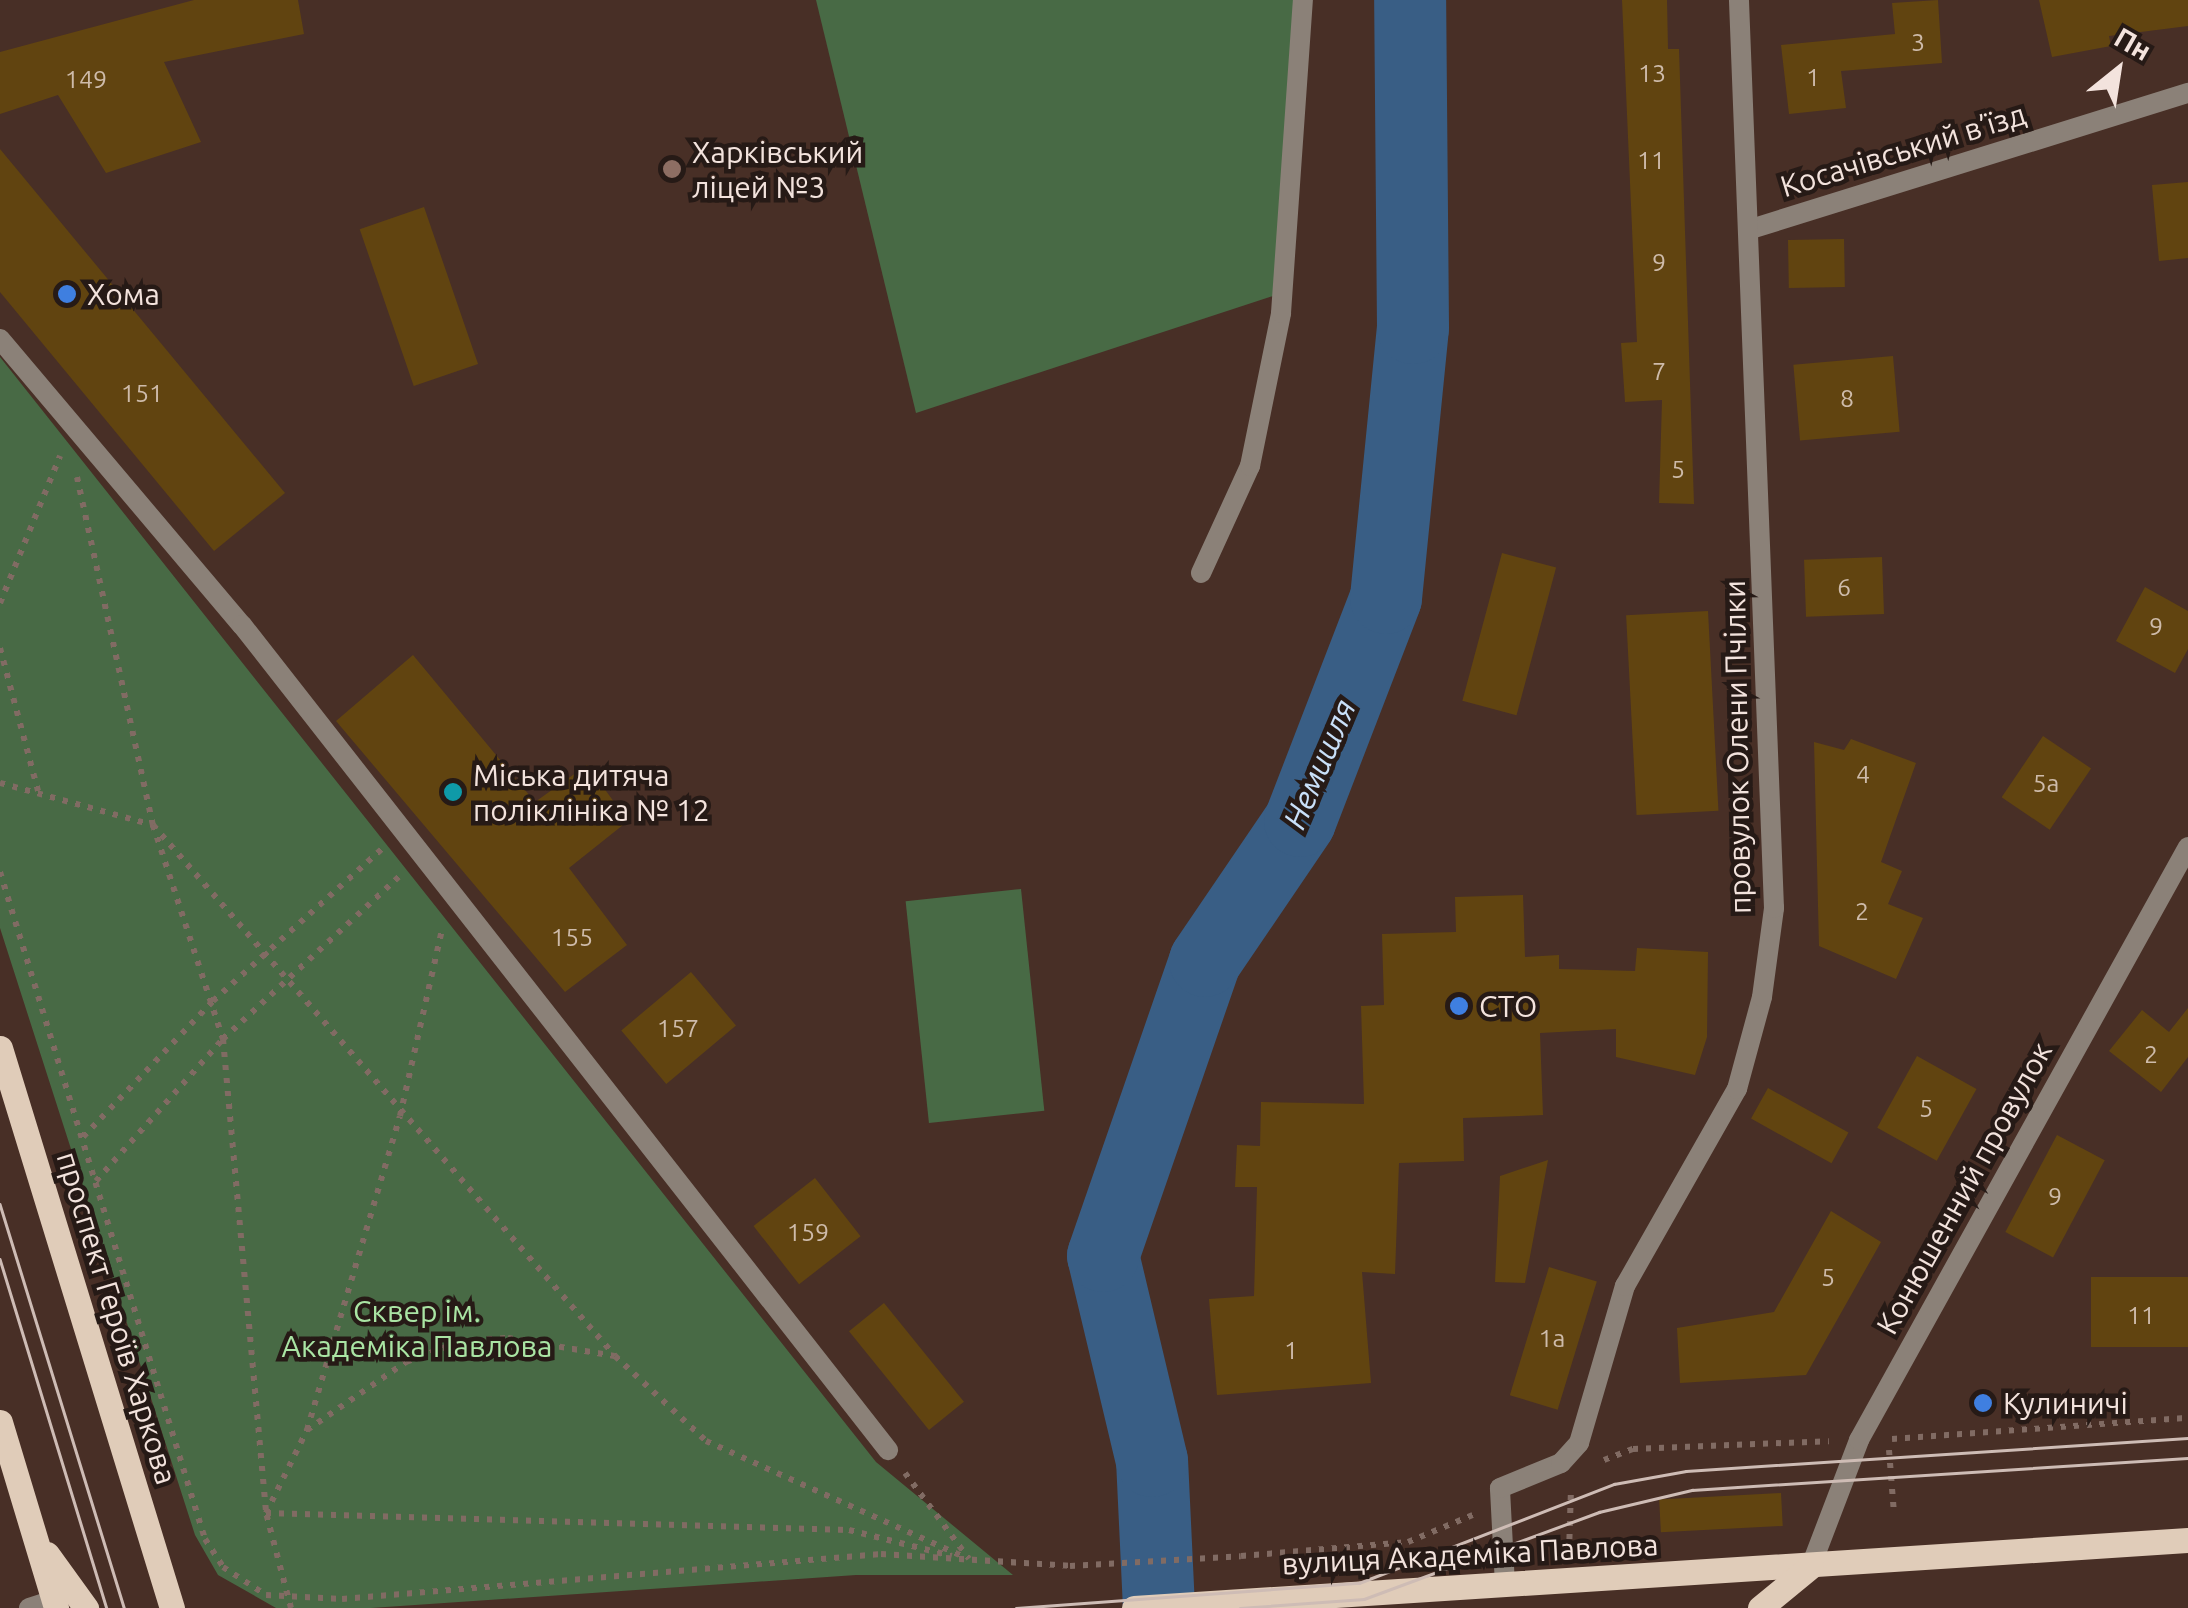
<!DOCTYPE html>
<html>
<head>
<meta charset="utf-8">
<style>
  body { margin:0 }
  #map { position:relative; width:2188px; height:1608px; overflow:hidden; background:#482f26; font-family:Ubuntu,sans-serif }
  div>[style] { position:absolute }
  .green>* { inset:0; background:#486a45; transform-origin:0 0 }
  .river>* { height:72px; margin:-36px; padding:0 36px; transform-origin:36px; border-radius:36px; background:#395e85 }
  .building>* { inset:0; background:#614410; transform-origin:0 0 }
  .path>* { height:6px; margin-top:-3px; transform-origin:0; background:repeating-linear-gradient(90deg,#816b63 0 5px,transparent 0 13px) }
  .service>* { height:20px; margin:-10px; padding:0 10px; transform-origin:10px; border-radius:10px; background:#8b8178 }
  .minor>* { height:20px; margin:-10px; padding:0 10px; transform-origin:10px; border-radius:10px; background:#8b8178 }
  .primary>* { height:25px; margin:-12.5px; padding:0 12.5px; transform-origin:12.5px; border-radius:12.5px; background:#e0ccb9 }
  .tram>* { height:2.5px; margin:-1.25px; padding:0 1.25px; transform-origin:1.25px; border-radius:1.25px; background:#cebcb5 }
  .dots>* { width:28px; height:28px; translate:-50% -50%; box-sizing:border-box; border:5px solid #261a16; border-radius:50% }
  span { translate:-50% -50%; white-space:nowrap; text-align:center; line-height:1.15; -webkit-text-stroke:9px #261a16; paint-order:stroke }
  .number-label { font-size:25px; color:#cebbaa }
  .number-label span { -webkit-text-stroke-width:0 }
  .street-label { font-size:30px; color:#f3e3dd }
  .poi-label { font-size:30px; color:#f3e3dd }
  .left { translate:0 -50%; text-align:left }
  .park-label { font-size:30px; color:#aae5a4 }
  .water-label { font-size:32px; color:#c9e0f9; font-style:italic }
  .north { position:absolute; left:2068px; top:20px; width:100px; height:100px; -webkit-text-stroke:8px #261a16; paint-order:stroke; rotate:30deg; font-size:28px; font-weight:700; line-height:40px; text-align:center; color:#f3e3dd }
  .north::after { content:''; display:block; margin:auto; width:35px; height:45px; background:#f3e3dd; clip-path:polygon(50% 0,100% 100%,50% 72%,0 100%) }
</style>
</head>
<body>
<div id="map">
  <div class="green">
    <i style="clip-path:polygon(816px 0,1303px 0,1282px 293px,916px 413px)"></i>
    <i style="clip-path:polygon(0 357px,876px 1462px,1013px 1575px,856px 1575px,371px 1608px,276px 1608px,218px 1575px,195px 1535px,0 928px)"></i>
    <i style="left:1021px;top:889px;width:223px;height:116px;rotate:84deg"></i>
  </div>
  <div class="river">
    <i style="left:1159px;top:1608px;width:147px;rotate:-92.7deg"></i>
    <i style="left:1152px;top:1461px;width:211px;rotate:-103.4deg"></i>
    <i style="left:1103px;top:1256px;width:312px;rotate:-70.9deg"></i>
    <i style="left:1205px;top:961px;width:169px;rotate:-55.8deg"></i>
    <i style="left:1300px;top:821px;width:239px;rotate:-68.9deg"></i>
    <i style="left:1386px;top:598px;width:271px;rotate:-84.3deg"></i>
    <i style="left:1413px;top:328px;width:328px;rotate:-90.5deg"></i>
  </div>
  <div class="building">
    <i style="clip-path:polygon(194px 0,298px 0,304px 34px,164px 62px,201px 142px,106px 173px,58px 95px,0 114px,0 52px)"></i>
    <i style="clip-path:polygon(1622px 0,1667px 0,1668px 49px,1679px 49px,1694px 504px,1659px 503px,1662px 400px,1625px 402px,1621px 343px,1637px 342px)"></i>
    <i style="clip-path:polygon(1938px 0,1942px 63px,1841px 71px,1846px 108px,1789px 114px,1781px 45px,1895px 34px,1892px 3px)"></i>
    <i style="clip-path:polygon(2039px 0,2188px 0,2188px 26px,2109px 36px,2111px 46px,2052px 57px)"></i>
    <i style="clip-path:polygon(0 149px,285px 493px,214px 551px,0 292px)"></i>
    <i style="clip-path:polygon(2188px 182px,2188px 258px,2159px 261px,2152px 185px)"></i>
    <i style="left:424px;top:207px;width:166px;height:68px;rotate:71deg"></i>
    <i style="left:1844px;top:239px;width:48px;height:56px;rotate:89deg"></i>
    <i style="left:1893px;top:356px;width:76px;height:100px;rotate:85deg"></i>
    <i style="left:1502px;top:553px;width:56px;height:153px;rotate:15deg"></i>
    <i style="left:1882px;top:557px;width:57px;height:78px;rotate:88deg"></i>
    <i style="clip-path:polygon(2145px 587px,2188px 611px,2188px 649px,2175px 673px,2116px 641px)"></i>
    <i style="left:1708px;top:611px;width:200px;height:82px;rotate:87deg"></i>
    <i style="clip-path:polygon(413px 655px,535px 802px,587px 765px,628px 821px,569px 868px,627px 945px,565px 992px,336px 721px)"></i>
    <i style="left:2043px;top:736px;width:58px;height:74px;rotate:34deg"></i>
    <i style="clip-path:polygon(1851px 739px,1916px 763px,1881px 862px,1902px 871px,1888px 904px,1923px 918px,1896px 979px,1819px 946px,1814px 742px,1844px 750px)"></i>
    <i style="clip-path:polygon(1523px 895px,1525px 957px,1559px 955px,1559px 969px,1635px 971px,1637px 948px,1708px 952px,1707px 1037px,1695px 1075px,1616px 1057px,1616px 1029px,1540px 1033px,1543px 1115px,1463px 1118px,1464px 1161px,1399px 1163px,1395px 1274px,1362px 1272px,1371px 1383px,1217px 1395px,1209px 1299px,1254px 1296px,1257px 1187px,1235px 1187px,1237px 1145px,1260px 1146px,1261px 1102px,1364px 1104px,1361px 1006px,1384px 1005px,1382px 934px,1456px 932px,1455px 897px)"></i>
    <i style="left:691px;top:972px;width:70px;height:91px;rotate:50deg"></i>
    <i style="clip-path:polygon(2188px 1008px,2188px 1057px,2161px 1092px,2109px 1051px,2142px 1010px,2169px 1032px)"></i>
    <i style="left:1917px;top:1056px;width:68px;height:82px;rotate:29deg"></i>
    <i style="left:1768px;top:1088px;width:92px;height:35px;rotate:29deg"></i>
    <i style="left:2057px;top:1135px;width:54px;height:110px;rotate:28deg"></i>
    <i style="clip-path:polygon(1548px 1160px,1525px 1283px,1495px 1282px,1500px 1176px)"></i>
    <i style="left:815px;top:1178px;width:74px;height:78px;rotate:52deg"></i>
    <i style="clip-path:polygon(1831px 1211px,1881px 1242px,1806px 1375px,1680px 1383px,1677px 1328px,1774px 1312px)"></i>
    <i style="left:1549px;top:1267px;width:50px;height:134px;rotate:17deg"></i>
    <i style="left:2188px;top:1277px;width:70px;height:97px;rotate:90deg"></i>
    <i style="left:884px;top:1303px;width:127px;height:45px;rotate:51deg"></i>
    <i style="left:1781px;top:1493px;width:33px;height:122px;rotate:87deg"></i>
  </div>
  <div class="path">
    <i style="left:77px;top:477px;width:356px;rotate:77.7deg"></i>
    <i style="left:153px;top:825px;width:704px;rotate:48.97deg"></i>
    <i style="left:615px;top:1356px;width:125px;rotate:43deg"></i>
    <i style="left:706px;top:1441px;width:283px;rotate:24.2deg"></i>
    <i style="left:0;top:603px;width:159px;rotate:-67.8deg"></i>
    <i style="left:0;top:648px;width:148px;rotate:75.1deg"></i>
    <i style="left:0;top:783px;width:159px;rotate:15.4deg"></i>
    <i style="left:153px;top:825px;width:225px;rotate:71.9deg"></i>
    <i style="left:223px;top:1039px;width:476px;rotate:84.8deg"></i>
    <i style="left:266px;top:1513px;width:583px;rotate:1.67deg"></i>
    <i style="left:849px;top:1530px;width:106px;rotate:14.2deg"></i>
    <i style="left:0;top:872px;width:698px;rotate:72.92deg"></i>
    <i style="left:205px;top:1539px;width:33px;rotate:57deg"></i>
    <i style="left:223px;top:1567px;width:51px;rotate:33.1deg"></i>
    <i style="left:266px;top:1595px;width:76px;rotate:3deg"></i>
    <i style="left:342px;top:1599px;width:541px;rotate:-4.77deg"></i>
    <i style="left:881px;top:1554px;width:189px;rotate:3.6deg"></i>
    <i style="left:1070px;top:1566px;width:171px;rotate:-3.3deg"></i>
    <i style="left:1241px;top:1556px;width:168px;rotate:-4.8deg"></i>
    <i style="left:1408px;top:1542px;width:70px;rotate:-22.6deg"></i>
    <i style="left:83px;top:1137px;width:188px;rotate:-46.3deg"></i>
    <i style="left:213px;top:1001px;width:229px;rotate:-42deg"></i>
    <i style="left:96px;top:1181px;width:191px;rotate:-48.2deg"></i>
    <i style="left:223px;top:1039px;width:245px;rotate:-42.7deg"></i>
    <i style="left:307px;top:1430px;width:327px;rotate:-73.5deg"></i>
    <i style="left:400px;top:1116px;width:192px;rotate:-77.3deg"></i>
    <i style="left:1892px;top:1439px;width:297px;rotate:-4.1deg"></i>
    <i style="left:1889px;top:1450px;width:64px;rotate:85.5deg"></i>
    <i style="left:1604px;top:1460px;width:31px;rotate:-21deg"></i>
    <i style="left:1633px;top:1449px;width:196px;rotate:-2.3deg"></i>
    <i style="left:905px;top:1473px;width:107px;rotate:53.3deg"></i>
    <i style="left:1569px;top:1552px;width:63px;rotate:-88.2deg"></i>
    <i style="left:291px;top:1608px;width:98px;rotate:-104.7deg"></i>
    <i style="left:266px;top:1513px;width:93px;rotate:-63.7deg"></i>
    <i style="left:307px;top:1430px;width:120px;rotate:-34.5deg"></i>
    <i style="left:406px;top:1362px;width:59px;rotate:-20.9deg"></i>
    <i style="left:461px;top:1341px;width:47px;rotate:-3.7deg"></i>
    <i style="left:508px;top:1338px;width:108px;rotate:9.6deg"></i>
  </div>
  <div class="service">
    <i style="left:0;top:339px;width:375px;rotate:49.8deg"></i>
    <i style="left:242px;top:625px;width:1048px;rotate:51.94deg"></i>
    <i style="left:29px;top:1608px;width:26px;rotate:-18deg"></i>
  </div>
  <div class="minor">
    <i style="left:1751px;top:229px;width:458px;rotate:-17.3deg"></i>
    <i style="left:1201px;top:573px;width:118px;rotate:-65.4deg"></i>
    <i style="left:1250px;top:466px;width:156px;rotate:-78.5deg"></i>
    <i style="left:1281px;top:313px;width:314px;rotate:-86deg"></i>
    <i style="left:1811px;top:1566px;width:135px;rotate:-69.1deg"></i>
    <i style="left:1859px;top:1440px;width:678px;rotate:-60.98deg"></i>
    <i style="left:1505px;top:1585px;width:97px;rotate:-93deg"></i>
    <i style="left:1500px;top:1488px;width:66px;rotate:-22.3deg"></i>
    <i style="left:1561px;top:1463px;width:27px;rotate:-48deg"></i>
    <i style="left:1579px;top:1443px;width:164px;rotate:-73.7deg"></i>
    <i style="left:1625px;top:1286px;width:227px;rotate:-60.4deg"></i>
    <i style="left:1737px;top:1089px;width:95px;rotate:-74.8deg"></i>
    <i style="left:1762px;top:997px;width:90px;rotate:-82.3deg"></i>
    <i style="left:1774px;top:908px;width:909px;rotate:-92.21deg"></i>
  </div>
  <div class="primary">
    <i style="left:0;top:1048px;width:586px;rotate:72.93deg"></i>
    <i style="left:0;top:1422px;width:194px;rotate:73.2deg"></i>
    <i style="left:47px;top:1554px;width:67px;rotate:54.2deg"></i>
    <i style="left:1134px;top:1608px;width:1056px;rotate:-3.69deg"></i>
    <i style="left:1760px;top:1608px;width:66px;rotate:-39.5deg"></i>
  </div>
  <div class="tram">
    <i style="left:0;top:1204px;width:423px;rotate:72.9deg"></i>
    <i style="left:0;top:1259px;width:365px;rotate:73deg"></i>
    <i style="left:1016px;top:1608px;width:344px;rotate:-4.2deg"></i>
    <i style="left:1359px;top:1583px;width:274px;rotate:-21.2deg"></i>
    <i style="left:1614px;top:1484px;width:73px;rotate:-10.2deg"></i>
    <i style="left:1686px;top:1471px;width:503px;rotate:-3.76deg"></i>
    <i style="left:1240px;top:1608px;width:124px;rotate:-4.2deg"></i>
    <i style="left:1364px;top:1599px;width:251px;rotate:-20.3deg"></i>
    <i style="left:1599px;top:1512px;width:96px;rotate:-13.3deg"></i>
    <i style="left:1692px;top:1490px;width:497px;rotate:-3.7deg"></i>
  </div>
  <div class="dots">
    <i style="left:672px;top:169px;background:#8d6e63"></i>
    <i style="left:67px;top:294px;background:#3f7fe0"></i>
    <i style="left:453px;top:792px;background:#0f9aa8"></i>
    <i style="left:1459px;top:1006px;background:#3f7fe0"></i>
    <i style="left:1983px;top:1403px;background:#3f7fe0"></i>
  </div>
  <div class="number-label">
    <span style="left:1918px;top:42px">3</span>
    <span style="left:1652px;top:73px">13</span>
    <span style="left:1813px;top:77px">1</span>
    <span style="left:86px;top:79px">149</span>
    <span style="left:1651px;top:160px">11</span>
    <span style="left:1659px;top:262px">9</span>
    <span style="left:1659px;top:371px">7</span>
    <span style="left:142px;top:393px">151</span>
    <span style="left:1847px;top:398px">8</span>
    <span style="left:1678px;top:469px">5</span>
    <span style="left:1844px;top:587px">6</span>
    <span style="left:2156px;top:626px">9</span>
    <span style="left:1863px;top:774px">4</span>
    <span style="left:2046px;top:783px">5а</span>
    <span style="left:1862px;top:911px">2</span>
    <span style="left:572px;top:937px">155</span>
    <span style="left:678px;top:1028px">157</span>
    <span style="left:2151px;top:1054px">2</span>
    <span style="left:1926px;top:1108px">5</span>
    <span style="left:2055px;top:1196px">9</span>
    <span style="left:808px;top:1232px">159</span>
    <span style="left:1828px;top:1277px">5</span>
    <span style="left:2141px;top:1315px">11</span>
    <span style="left:1552px;top:1338px">1а</span>
    <span style="left:1291px;top:1350px">1</span>
  </div>
  <div class="street-label">
    <span style="left:1903px;top:150px;rotate:-17deg">Косачівський в’їзд</span>
    <span style="left:1737px;top:747px;rotate:-91deg">провулок Олени Пчілки</span>
    <span style="left:1964px;top:1188px;rotate:-61deg">Конюшенний провулок</span>
    <span style="left:117px;top:1318px;rotate:73deg">проспект Героїв Харкова</span>
    <span style="left:1470px;top:1554px;rotate:-3deg">вулиця Академіка Павлова</span>
  </div>
  <div class="poi-label">
    <span class="left" style="left:692px;top:169px">Харківський<br>ліцей №3</span>
    <span class="left" style="left:87px;top:294px">Хома</span>
    <span class="left" style="left:473px;top:792px">Міська дитяча<br>поліклініка № 12</span>
    <span class="left" style="left:1479px;top:1006px">СТО</span>
    <span class="left" style="left:2003px;top:1403px">Кулиничі</span>
  </div>
  <div class="park-label">
    <span style="left:417px;top:1328px">Сквер ім.<br>Академіка Павлова</span>
  </div>
  <div class="water-label">
    <span style="left:1319px;top:764px;rotate:-67deg">Немишля</span>
  </div>
  <div class="north">Пн</div>
</div>
</body>
</html>
